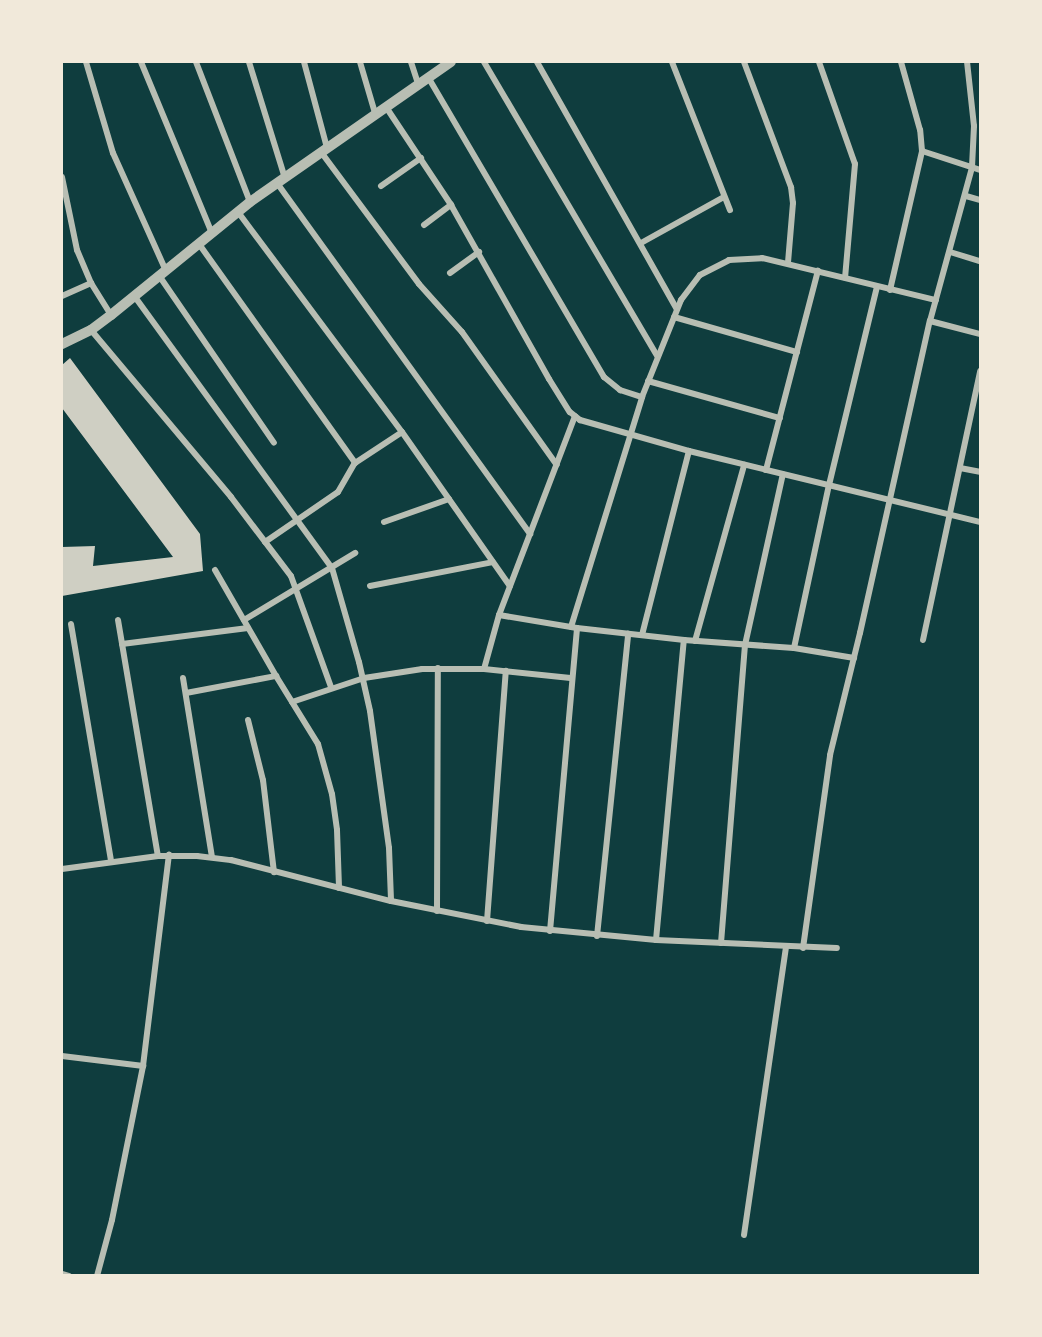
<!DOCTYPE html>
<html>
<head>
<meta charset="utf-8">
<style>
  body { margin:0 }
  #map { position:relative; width:1042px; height:1337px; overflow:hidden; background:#0f3d3e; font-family:"Noto Sans",sans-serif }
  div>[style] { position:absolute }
  .building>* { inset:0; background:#cfcfc3 }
  .minor>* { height:6px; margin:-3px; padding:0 3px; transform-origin:3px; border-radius:3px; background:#b8beb3 }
  .tertiary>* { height:10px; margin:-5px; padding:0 5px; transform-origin:5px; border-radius:5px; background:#b8beb3 }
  span { translate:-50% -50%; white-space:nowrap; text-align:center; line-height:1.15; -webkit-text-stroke:4.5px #f1e9da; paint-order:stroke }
  .frame { position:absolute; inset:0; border:63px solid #f1e9da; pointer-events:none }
</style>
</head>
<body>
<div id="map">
  <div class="building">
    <i style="clip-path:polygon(70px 358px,200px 534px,203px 571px,62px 596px,62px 547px,95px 546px,93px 566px,173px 557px,62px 408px,62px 365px)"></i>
  </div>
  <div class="minor">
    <i style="left:86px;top:62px;width:95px;rotate:73.5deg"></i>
    <i style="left:113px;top:153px;width:129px;rotate:65.8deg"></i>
    <i style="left:141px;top:62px;width:185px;rotate:67.5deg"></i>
    <i style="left:196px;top:62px;width:150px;rotate:68.9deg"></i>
    <i style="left:249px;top:62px;width:121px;rotate:72.8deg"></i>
    <i style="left:304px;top:62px;width:89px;rotate:75deg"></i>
    <i style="left:360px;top:62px;width:53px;rotate:73.6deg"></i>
    <i style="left:411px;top:62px;width:23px;rotate:72deg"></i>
    <i style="left:484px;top:62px;width:341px;rotate:59.5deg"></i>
    <i style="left:537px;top:62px;width:284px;rotate:60.5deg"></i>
    <i style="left:672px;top:62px;width:159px;rotate:68.6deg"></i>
    <i style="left:744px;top:62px;width:134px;rotate:69.4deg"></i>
    <i style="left:791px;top:187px;width:16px;rotate:83deg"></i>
    <i style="left:793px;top:203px;width:60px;rotate:94.8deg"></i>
    <i style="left:819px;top:62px;width:108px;rotate:70.6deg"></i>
    <i style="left:855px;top:164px;width:114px;rotate:95deg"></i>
    <i style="left:428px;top:77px;width:348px;rotate:59.6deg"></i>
    <i style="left:604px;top:377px;width:21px;rotate:39deg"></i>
    <i style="left:620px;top:390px;width:23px;rotate:18deg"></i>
    <i style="left:386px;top:107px;width:118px;rotate:56.4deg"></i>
    <i style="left:451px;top:205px;width:200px;rotate:60.6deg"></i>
    <i style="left:549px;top:379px;width:39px;rotate:58deg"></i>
    <i style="left:570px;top:412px;width:13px;rotate:39deg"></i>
    <i style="left:580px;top:420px;width:113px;rotate:15.9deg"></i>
    <i style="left:689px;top:451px;width:300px;rotate:13.7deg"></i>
    <i style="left:922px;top:151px;width:61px;rotate:18.1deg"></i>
    <i style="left:321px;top:152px;width:164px;rotate:53.4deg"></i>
    <i style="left:419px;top:284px;width:64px;rotate:48.1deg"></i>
    <i style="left:462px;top:332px;width:163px;rotate:54.5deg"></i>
    <i style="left:62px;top:177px;width:75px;rotate:78.4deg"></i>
    <i style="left:77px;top:250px;width:36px;rotate:67deg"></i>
    <i style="left:91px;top:283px;width:38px;rotate:58deg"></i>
    <i style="left:277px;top:183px;width:433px;rotate:54.2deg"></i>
    <i style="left:381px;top:186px;width:49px;rotate:-35deg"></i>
    <i style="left:966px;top:196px;width:15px;rotate:16deg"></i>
    <i style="left:238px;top:212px;width:274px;rotate:53.3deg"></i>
    <i style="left:402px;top:432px;width:188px;rotate:55deg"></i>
    <i style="left:424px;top:225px;width:34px;rotate:-37deg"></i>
    <i style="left:641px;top:243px;width:95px;rotate:-29deg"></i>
    <i style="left:199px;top:244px;width:269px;rotate:54.5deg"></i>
    <i style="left:950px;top:252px;width:31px;rotate:17deg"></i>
    <i style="left:450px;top:273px;width:36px;rotate:-36deg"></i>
    <i style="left:160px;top:277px;width:201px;rotate:55.5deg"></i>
    <i style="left:890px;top:290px;width:143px;rotate:-77deg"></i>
    <i style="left:922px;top:151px;width:21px;rotate:-95deg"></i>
    <i style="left:920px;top:130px;width:71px;rotate:-105.6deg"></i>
    <i style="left:62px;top:296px;width:32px;rotate:-24deg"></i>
    <i style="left:135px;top:297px;width:335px;rotate:54deg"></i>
    <i style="left:332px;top:568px;width:98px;rotate:74deg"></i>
    <i style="left:359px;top:662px;width:50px;rotate:77.3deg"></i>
    <i style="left:370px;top:711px;width:138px;rotate:82.1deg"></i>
    <i style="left:389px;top:848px;width:53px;rotate:87.8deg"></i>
    <i style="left:674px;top:317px;width:128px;rotate:15.9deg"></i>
    <i style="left:930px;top:321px;width:52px;rotate:14.6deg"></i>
    <i style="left:91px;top:330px;width:218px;rotate:50deg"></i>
    <i style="left:231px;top:497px;width:99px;rotate:52.8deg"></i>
    <i style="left:291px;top:576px;width:118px;rotate:70.2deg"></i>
    <i style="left:648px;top:381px;width:137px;rotate:15.7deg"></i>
    <i style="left:960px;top:468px;width:20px;rotate:11deg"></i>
    <i style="left:766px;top:470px;width:206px;rotate:-75.4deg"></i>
    <i style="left:384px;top:522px;width:69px;rotate:-19.5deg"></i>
    <i style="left:265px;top:542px;width:88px;rotate:-34.4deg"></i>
    <i style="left:338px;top:492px;width:34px;rotate:-60deg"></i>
    <i style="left:355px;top:463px;width:56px;rotate:-33.4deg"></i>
    <i style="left:215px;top:570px;width:122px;rotate:60.1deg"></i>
    <i style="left:276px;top:676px;width:80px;rotate:58.3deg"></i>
    <i style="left:318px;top:744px;width:52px;rotate:74.4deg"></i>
    <i style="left:332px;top:794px;width:36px;rotate:82deg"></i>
    <i style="left:337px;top:830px;width:58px;rotate:88deg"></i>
    <i style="left:370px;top:586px;width:125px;rotate:-11deg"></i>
    <i style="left:499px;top:615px;width:79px;rotate:9.5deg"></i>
    <i style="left:577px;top:628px;width:108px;rotate:6.4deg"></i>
    <i style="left:684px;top:640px;width:110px;rotate:4.2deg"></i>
    <i style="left:794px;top:648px;width:61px;rotate:9.5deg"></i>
    <i style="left:118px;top:620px;width:239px;rotate:80.4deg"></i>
    <i style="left:244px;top:620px;width:130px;rotate:-31.1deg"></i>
    <i style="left:71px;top:624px;width:240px;rotate:80.4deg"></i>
    <i style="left:571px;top:627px;width:241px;rotate:-72.8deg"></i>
    <i style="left:642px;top:397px;width:105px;rotate:-68.1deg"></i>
    <i style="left:681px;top:300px;width:31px;rotate:-53deg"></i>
    <i style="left:700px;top:275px;width:33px;rotate:-27deg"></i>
    <i style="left:729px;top:260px;width:33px;rotate:-3deg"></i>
    <i style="left:762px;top:258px;width:179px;rotate:13.6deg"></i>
    <i style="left:642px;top:635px;width:190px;rotate:-75.7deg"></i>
    <i style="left:923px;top:640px;width:275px;rotate:-78deg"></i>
    <i style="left:695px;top:641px;width:183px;rotate:-74.4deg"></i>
    <i style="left:122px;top:644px;width:127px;rotate:-7.2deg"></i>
    <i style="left:794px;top:648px;width:167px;rotate:-77.9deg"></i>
    <i style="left:829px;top:485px;width:204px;rotate:-76.4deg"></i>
    <i style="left:484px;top:669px;width:56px;rotate:-74.5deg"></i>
    <i style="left:499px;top:615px;width:213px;rotate:-69.1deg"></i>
    <i style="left:183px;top:678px;width:181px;rotate:80.8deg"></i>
    <i style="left:186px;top:693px;width:92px;rotate:-10.7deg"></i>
    <i style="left:292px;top:702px;width:76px;rotate:-18.4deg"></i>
    <i style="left:364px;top:678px;width:59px;rotate:-8.8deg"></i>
    <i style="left:422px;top:669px;width:62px"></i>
    <i style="left:484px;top:669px;width:87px;rotate:5.9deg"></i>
    <i style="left:248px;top:720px;width:62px;rotate:76deg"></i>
    <i style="left:263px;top:780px;width:93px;rotate:83.2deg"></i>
    <i style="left:62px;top:869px;width:97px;rotate:-7.7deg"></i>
    <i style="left:158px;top:856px;width:39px"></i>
    <i style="left:197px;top:856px;width:34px;rotate:7deg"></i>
    <i style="left:231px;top:860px;width:165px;rotate:14.4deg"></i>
    <i style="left:391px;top:901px;width:133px;rotate:11.3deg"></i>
    <i style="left:521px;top:927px;width:136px;rotate:5.5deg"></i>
    <i style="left:656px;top:940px;width:181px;rotate:2.5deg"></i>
    <i style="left:437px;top:911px;width:243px;rotate:-89.8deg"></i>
    <i style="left:487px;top:921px;width:251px;rotate:-85.7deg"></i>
    <i style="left:550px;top:931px;width:304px;rotate:-84.9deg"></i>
    <i style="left:597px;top:936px;width:304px;rotate:-84.1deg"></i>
    <i style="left:656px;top:940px;width:301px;rotate:-84.7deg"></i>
    <i style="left:721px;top:943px;width:299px;rotate:-85.4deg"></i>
    <i style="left:745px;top:645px;width:175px;rotate:-77.5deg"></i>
    <i style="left:803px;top:948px;width:195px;rotate:-82deg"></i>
    <i style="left:830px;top:755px;width:126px;rotate:-76.2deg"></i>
    <i style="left:860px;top:633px;width:320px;rotate:-77.4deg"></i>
    <i style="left:930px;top:321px;width:160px;rotate:-74.7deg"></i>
    <i style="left:972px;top:167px;width:41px;rotate:-87.2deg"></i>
    <i style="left:974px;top:126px;width:64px;rotate:-96.2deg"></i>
    <i style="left:62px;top:1056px;width:82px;rotate:7deg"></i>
    <i style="left:744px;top:1235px;width:290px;rotate:-81.7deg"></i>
    <i style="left:62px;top:1274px;width:7px;rotate:16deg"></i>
    <i style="left:97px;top:1276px;width:58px;rotate:-75deg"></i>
    <i style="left:112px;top:1220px;width:157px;rotate:-78.6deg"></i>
    <i style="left:143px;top:1066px;width:213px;rotate:-83deg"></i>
  </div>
  <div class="tertiary">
    <i style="left:62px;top:344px;width:32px;rotate:-26deg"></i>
    <i style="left:91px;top:330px;width:25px;rotate:-37deg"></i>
    <i style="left:111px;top:315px;width:179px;rotate:-39.1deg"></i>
    <i style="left:250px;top:202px;width:245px;rotate:-34.9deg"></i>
  </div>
  <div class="frame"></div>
</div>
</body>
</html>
